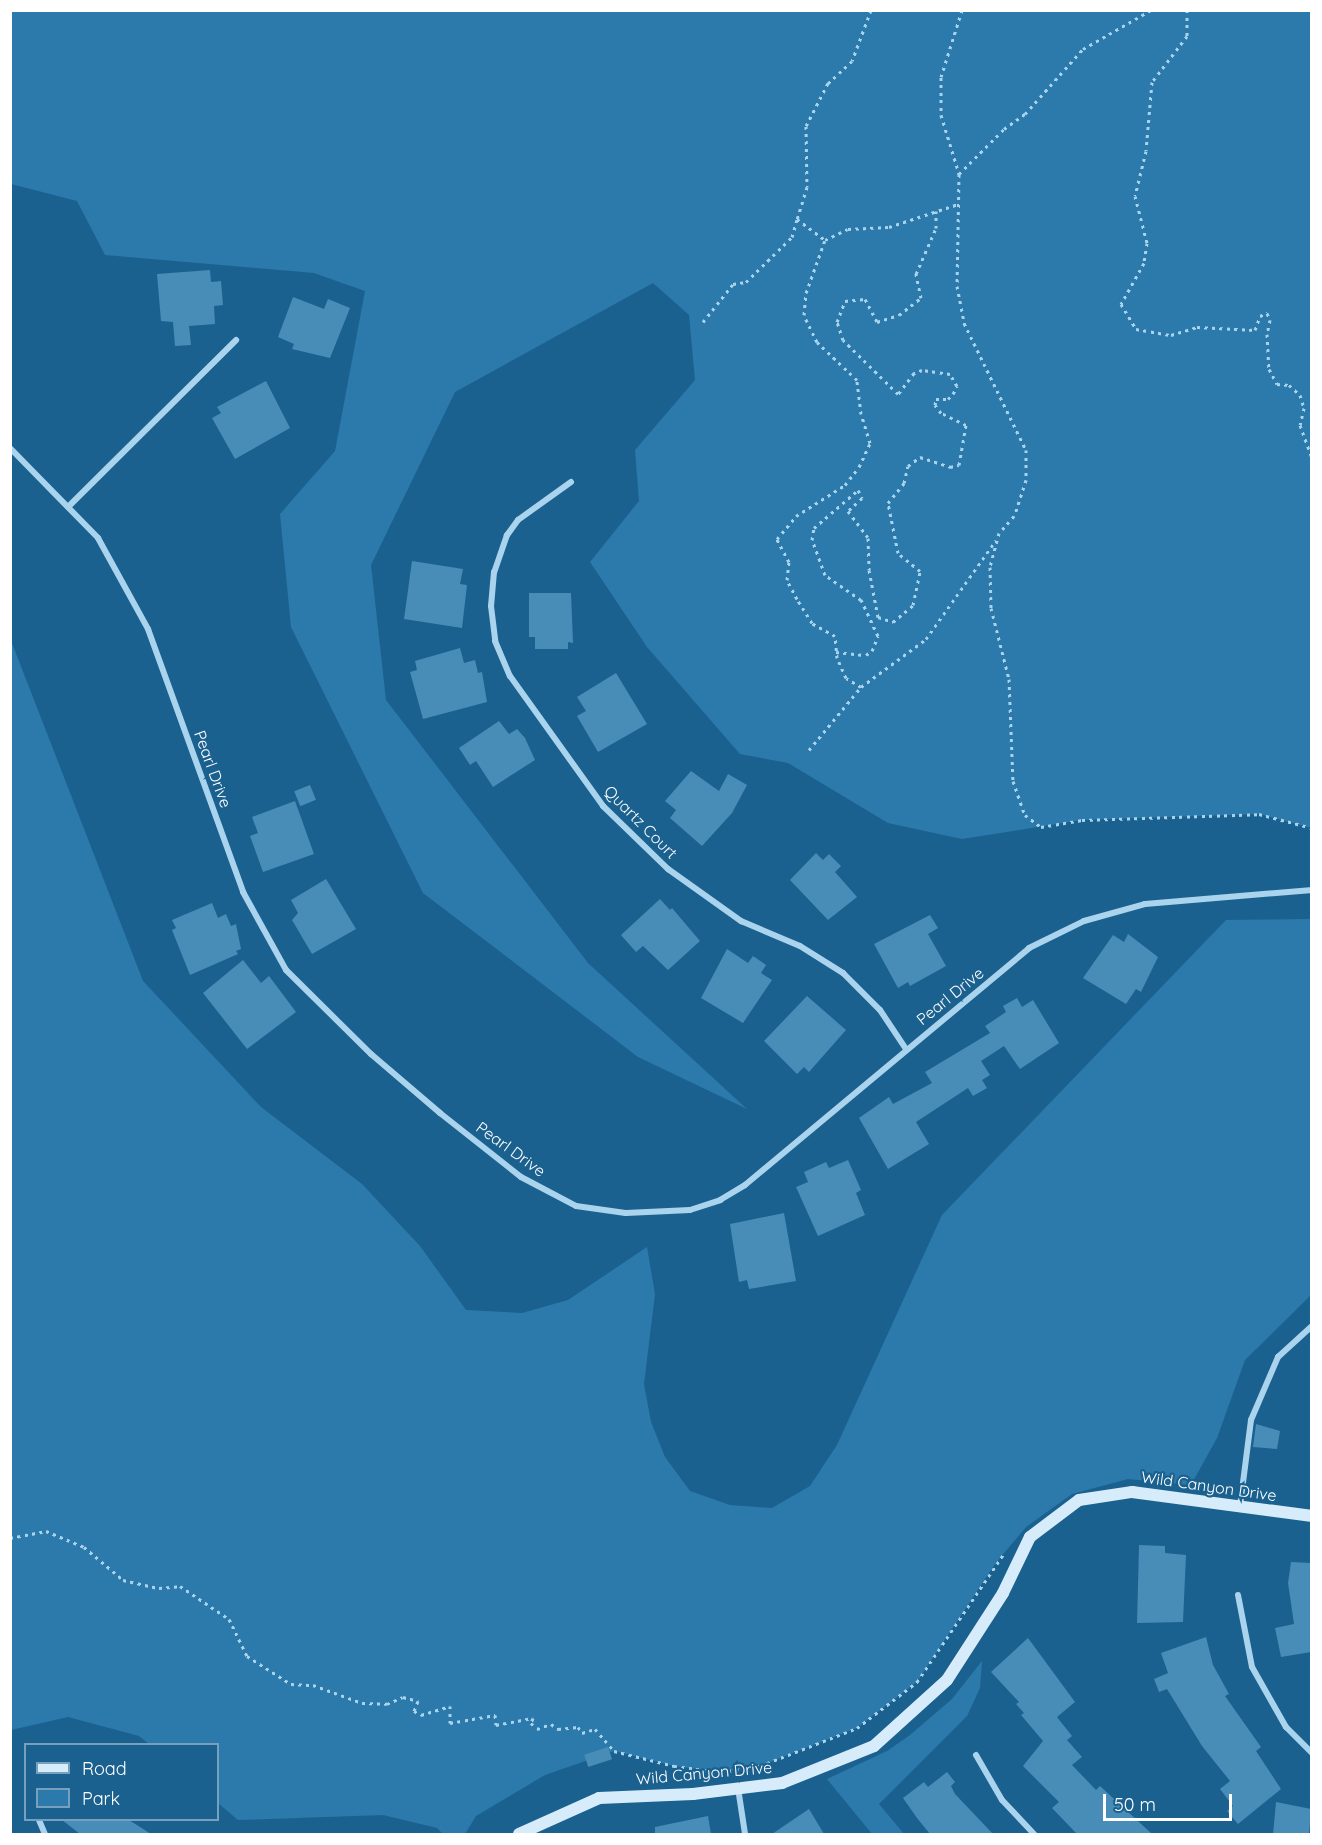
<!DOCTYPE html>
<html>
<head>
<meta charset="utf-8">
<style>
  body { margin:0 }
  #map { position:relative; width:1322px; height:1845px; overflow:hidden; background:#1b618f; font-family:Quicksand,sans-serif }
  div>[style] { position:absolute }
  .green>* { inset:0; background:#2b7aab }
  .building>* { inset:0; background:#488db8; transform-origin:0 0 }
  .path>* { height:3px; margin-top:-1.5px; transform-origin:0; background:repeating-linear-gradient(90deg,#aad4ee 0 3px,transparent 0 7.5px) }
  .street>* { height:6px; margin:-3px; padding:0 3px; transform-origin:3px; border-radius:3px; background:#aad4ee }
  .secondary>* { height:12px; margin:-6px; padding:0 6px; transform-origin:6px; border-radius:6px; background:#d7ecfa }
  span { translate:-50% -50%; white-space:nowrap; text-align:center; line-height:1.15; -webkit-text-stroke:4.5px #1b618f; paint-order:stroke }
  .street-label { font-size:16px; color:#fff }
  .frame { position:absolute; inset:0; border:12px solid #fff; pointer-events:none }
  .legend { position:absolute; left:24px; top:1743px; width:195px; height:78px; box-sizing:border-box; background:#1b618f; border:2px solid #76a0bc; margin:0; padding:8px 10px; list-style:none; font-size:18px; color:#fff }
  .legend li { display:flex; align-items:center; gap:12px; height:30px }
  .legend b { width:30px; border:2px solid #76a0bc }
  .scale { position:absolute; left:1103px; top:1794px; width:129px; height:27px; box-sizing:border-box; border:3px solid #fff; border-top:0; padding-left:8px; font-size:18px; line-height:21px; white-space:nowrap; color:#fff; -webkit-text-stroke:4px #1b618f; paint-order:stroke }
</style>
</head>
<body>
<div id="map">
  <div class="green">
    <i style="clip-path:polygon(11px 10px,1311px 11px,1311px 828px,1259px 814px,1082px 820px,962px 839px,888px 823px,788px 763px,740px 754px,647px 647px,590px 562px,639px 501px,635px 450px,695px 380px,689px 315px,653px 283px,455px 392px,371px 565px,386px 700px,588px 963px,747px 1109px,638px 1057px,423px 893px,291px 627px,280px 514px,335px 451px,365px 291px,314px 273px,105px 255px,77px 201px,11px 184px)"></i>
    <i style="clip-path:polygon(10px 638px,143px 981px,261px 1107px,362px 1184px,420px 1246px,466px 1310px,522px 1313px,568px 1300px,647px 1247px,655px 1294px,644px 1384px,651px 1422px,665px 1457px,690px 1491px,730px 1505px,772px 1508px,810px 1486px,837px 1445px,942px 1215px,1226px 920px,1311px 919px,1311px 1295px,1245px 1360px,1217px 1438px,1191px 1485px,1128px 1479px,1072px 1494px,1026px 1527px,995px 1564px,917px 1682px,857px 1728px,760px 1766px,721px 1772px,674px 1766px,614px 1751px,545px 1775px,476px 1816px,465px 1834px,443px 1834px,437px 1828px,383px 1815px,238px 1820px,218px 1803px,218px 1744px,149px 1744px,139px 1736px,68px 1717px,11px 1730px)"></i>
    <i style="clip-path:polygon(982px 1661px,980px 1688px,967px 1716px,879px 1804px,904px 1834px,872px 1834px,827px 1779px,887px 1751px,910px 1735px,952px 1699px)"></i>
  </div>
  <div class="building">
    <i style="clip-path:polygon(210px 270px,211px 282px,221px 281px,223px 305px,214px 306px,215px 324px,189px 326px,191px 345px,175px 346px,173px 322px,161px 321px,157px 274px)"></i>
    <i style="clip-path:polygon(293px 297px,324px 309px,328px 299px,350px 308px,330px 358px,292px 349px,294px 344px,278px 337px)"></i>
    <i style="clip-path:polygon(266px 381px,290px 428px,235px 459px,212px 418px,221px 413px,217px 407px)"></i>
    <i style="clip-path:polygon(412px 561px,463px 569px,460px 584px,467px 585px,462px 628px,404px 619px)"></i>
    <i style="clip-path:polygon(529px 593px,571px 593px,573px 643px,568px 642px,568px 649px,535px 649px,535px 637px,529px 637px)"></i>
    <i style="clip-path:polygon(460px 648px,464px 663px,475px 660px,478px 673px,482px 672px,487px 702px,423px 719px,410px 672px,417px 670px,415px 661px)"></i>
    <i style="clip-path:polygon(616px 673px,647px 724px,598px 752px,577px 716px,586px 711px,577px 697px)"></i>
    <i style="clip-path:polygon(499px 721px,509px 734px,517px 729px,525px 738px,535px 760px,493px 787px,476px 761px,470px 765px,459px 748px)"></i>
    <i style="clip-path:polygon(691px 771px,719px 791px,728px 774px,747px 785px,732px 813px,702px 846px,670px 818px,676px 810px,665px 801px)"></i>
    <i style="left:310px;top:785px;width:16px;height:17px;rotate:68deg"></i>
    <i style="clip-path:polygon(295px 801px,314px 854px,263px 872px,250px 836px,258px 833px,252px 817px)"></i>
    <i style="clip-path:polygon(816px 853px,823px 860px,829px 854px,841px 866px,835px 872px,857px 897px,828px 920px,790px 880px)"></i>
    <i style="clip-path:polygon(326px 879px,356px 929px,312px 954px,292px 920px,298px 913px,291px 900px)"></i>
    <i style="clip-path:polygon(660px 899px,670px 910px,672px 908px,700px 941px,668px 970px,643px 946px,636px 952px,621px 935px)"></i>
    <i style="clip-path:polygon(212px 903px,218px 918px,226px 914px,231px 926px,236px 924px,241px 949px,236px 951px,238px 954px,190px 975px,172px 930px,176px 928px,172px 920px)"></i>
    <i style="clip-path:polygon(930px 915px,938px 928px,928px 934px,946px 966px,910px 986px,908px 982px,898px 988px,874px 944px)"></i>
    <i style="clip-path:polygon(1128px 934px,1158px 957px,1141px 992px,1136px 989px,1126px 1004px,1083px 978px,1113px 935px,1124px 942px)"></i>
    <i style="clip-path:polygon(727px 949px,748px 963px,753px 956px,766px 965px,761px 973px,772px 980px,743px 1023px,701px 998px)"></i>
    <i style="clip-path:polygon(243px 960px,261px 983px,269px 976px,296px 1012px,247px 1049px,203px 993px)"></i>
    <i style="clip-path:polygon(807px 996px,846px 1030px,809px 1072px,804px 1067px,797px 1074px,764px 1041px)"></i>
    <i style="clip-path:polygon(1017px 998px,1022px 1007px,1033px 1000px,1059px 1043px,1020px 1069px,1004px 1046px,981px 1061px,990px 1075px,982px 1080px,987px 1088px,973px 1096px,968px 1088px,916px 1122px,929px 1144px,888px 1169px,859px 1118px,889px 1097px,893px 1104px,932px 1083px,925px 1072px,990px 1033px,985px 1026px,1006px 1012px,1003px 1006px)"></i>
    <i style="clip-path:polygon(848px 1160px,861px 1190px,856px 1193px,865px 1215px,818px 1236px,796px 1187px,808px 1182px,804px 1172px,826px 1162px,829px 1168px)"></i>
    <i style="clip-path:polygon(784px 1213px,796px 1281px,749px 1289px,747px 1280px,739px 1282px,730px 1224px)"></i>
    <i style="clip-path:polygon(1256px 1424px,1280px 1431px,1277px 1449px,1253px 1447px)"></i>
    <i style="clip-path:polygon(1139px 1545px,1165px 1546px,1165px 1553px,1186px 1555px,1183px 1622px,1137px 1623px)"></i>
    <i style="clip-path:polygon(1291px 1562px,1311px 1563px,1311px 1652px,1281px 1657px,1275px 1628px,1294px 1624px,1288px 1583px)"></i>
    <i style="clip-path:polygon(1206px 1637px,1213px 1665px,1229px 1694px,1225px 1696px,1261px 1747px,1256px 1751px,1281px 1789px,1238px 1824px,1227px 1811px,1233px 1806px,1220px 1789px,1230px 1781px,1202px 1746px,1167px 1689px,1159px 1692px,1154px 1679px,1168px 1673px,1161px 1653px)"></i>
    <i style="clip-path:polygon(1028px 1638px,1075px 1702px,1057px 1717px,1072px 1736px,1067px 1740px,1082px 1757px,1072px 1765px,1096px 1790px,1100px 1786px,1152px 1834px,1077px 1834px,1052px 1808px,1059px 1802px,1023px 1766px,1043px 1741px,1021px 1715px,1024px 1713px,1016px 1704px,1019px 1702px,991px 1672px)"></i>
    <i style="left:608px;top:1747px;width:13px;height:25px;rotate:72deg"></i>
    <i style="clip-path:polygon(947px 1772px,955px 1782px,951px 1786px,955px 1794px,993px 1834px,930px 1834px,917px 1818px,903px 1798px,924px 1782px,928px 1787px)"></i>
    <i style="clip-path:polygon(1276px 1802px,1311px 1809px,1309px 1834px,1273px 1834px)"></i>
    <i style="clip-path:polygon(809px 1809px,824px 1834px,772px 1834px)"></i>
    <i style="clip-path:polygon(708px 1816px,711px 1834px,655px 1834px,655px 1827px)"></i>
    <i style="clip-path:polygon(62px 1820px,129px 1820px,151px 1834px,80px 1834px)"></i>
  </div>
  <div class="path">
    <i style="left:871px;top:10px;width:54px;rotate:110.4deg"></i>
    <i style="left:852px;top:61px;width:33px;rotate:137deg"></i>
    <i style="left:828px;top:83px;width:48px;rotate:117.1deg"></i>
    <i style="left:806px;top:126px;width:61px;rotate:89.1deg"></i>
    <i style="left:807px;top:187px;width:34px;rotate:107deg"></i>
    <i style="left:797px;top:219px;width:35px;rotate:37deg"></i>
    <i style="left:825px;top:240px;width:25px;rotate:-26deg"></i>
    <i style="left:848px;top:229px;width:41px;rotate:-2.8deg"></i>
    <i style="left:889px;top:227px;width:73px;rotate:-18.4deg"></i>
    <i style="left:962px;top:10px;width:70px;rotate:107.4deg"></i>
    <i style="left:941px;top:77px;width:38px;rotate:90deg"></i>
    <i style="left:941px;top:115px;width:62px;rotate:73deg"></i>
    <i style="left:959px;top:174px;width:112px;rotate:91deg"></i>
    <i style="left:957px;top:286px;width:38px;rotate:79deg"></i>
    <i style="left:964px;top:323px;width:141px;rotate:64deg"></i>
    <i style="left:1026px;top:450px;width:30px;rotate:90deg"></i>
    <i style="left:1026px;top:480px;width:38px;rotate:108deg"></i>
    <i style="left:1014px;top:516px;width:23px;rotate:131deg"></i>
    <i style="left:999px;top:533px;width:35px;rotate:105deg"></i>
    <i style="left:990px;top:567px;width:41px;rotate:88.6deg"></i>
    <i style="left:991px;top:608px;width:73px;rotate:75.8deg"></i>
    <i style="left:1009px;top:679px;width:102px;rotate:87.8deg"></i>
    <i style="left:1013px;top:781px;width:36px;rotate:71deg"></i>
    <i style="left:1025px;top:815px;width:20px;rotate:37deg"></i>
    <i style="left:1041px;top:827px;width:42px;rotate:-9.7deg"></i>
    <i style="left:1082px;top:820px;width:177px;rotate:-1.9deg"></i>
    <i style="left:1259px;top:814px;width:55px;rotate:14.8deg"></i>
    <i style="left:1187px;top:10px;width:26px;rotate:90deg"></i>
    <i style="left:1187px;top:36px;width:58px;rotate:127.3deg"></i>
    <i style="left:1152px;top:82px;width:69px;rotate:95deg"></i>
    <i style="left:1146px;top:151px;width:46px;rotate:103.7deg"></i>
    <i style="left:1135px;top:196px;width:49px;rotate:75.7deg"></i>
    <i style="left:1147px;top:243px;width:20px;rotate:99deg"></i>
    <i style="left:1144px;top:263px;width:47px;rotate:119.3deg"></i>
    <i style="left:1121px;top:304px;width:29px;rotate:59deg"></i>
    <i style="left:1136px;top:329px;width:36px;rotate:10deg"></i>
    <i style="left:1171px;top:335px;width:27px;rotate:-17deg"></i>
    <i style="left:1197px;top:327px;width:58px;rotate:3deg"></i>
    <i style="left:1255px;top:330px;width:15px;rotate:-70deg"></i>
    <i style="left:1260px;top:316px;width:8px;rotate:-23deg"></i>
    <i style="left:1267px;top:313px;width:8px;rotate:67deg"></i>
    <i style="left:1270px;top:320px;width:14px;rotate:102deg"></i>
    <i style="left:1267px;top:334px;width:35px;rotate:87deg"></i>
    <i style="left:1269px;top:369px;width:17px;rotate:62deg"></i>
    <i style="left:1277px;top:384px;width:12px;rotate:5deg"></i>
    <i style="left:1289px;top:385px;width:15px;rotate:42deg"></i>
    <i style="left:1300px;top:395px;width:14px;rotate:73deg"></i>
    <i style="left:1304px;top:408px;width:17px;rotate:103deg"></i>
    <i style="left:1300px;top:425px;width:35px;rotate:70deg"></i>
    <i style="left:959px;top:174px;width:64px;rotate:-45deg"></i>
    <i style="left:1004px;top:129px;width:26px;rotate:-36deg"></i>
    <i style="left:1025px;top:114px;width:87px;rotate:-48.3deg"></i>
    <i style="left:1083px;top:49px;width:78px;rotate:-29.8deg"></i>
    <i style="left:703px;top:322px;width:48px;rotate:-51.7deg"></i>
    <i style="left:733px;top:284px;width:13px;rotate:-9deg"></i>
    <i style="left:746px;top:282px;width:64px;rotate:-44.4deg"></i>
    <i style="left:792px;top:237px;width:19px;rotate:-74deg"></i>
    <i style="left:1312px;top:498px;width:12px;rotate:90deg"></i>
    <i style="left:836px;top:652px;width:30px;rotate:6deg"></i>
    <i style="left:866px;top:655px;width:7px;rotate:-34deg"></i>
    <i style="left:872px;top:651px;width:16px;rotate:-68deg"></i>
    <i style="left:878px;top:636px;width:40px;rotate:-115deg"></i>
    <i style="left:861px;top:600px;width:44px;rotate:-145.2deg"></i>
    <i style="left:825px;top:575px;width:37px;rotate:-110deg"></i>
    <i style="left:812px;top:540px;width:12px;rotate:-81deg"></i>
    <i style="left:814px;top:528px;width:58px;rotate:-40.8deg"></i>
    <i style="left:858px;top:490px;width:9px;rotate:63deg"></i>
    <i style="left:862px;top:498px;width:19px;rotate:137deg"></i>
    <i style="left:848px;top:511px;width:34px;rotate:53deg"></i>
    <i style="left:868px;top:538px;width:32px;rotate:88deg"></i>
    <i style="left:869px;top:570px;width:48px;rotate:79.2deg"></i>
    <i style="left:878px;top:617px;width:16px;rotate:18deg"></i>
    <i style="left:893px;top:622px;width:26px;rotate:-40deg"></i>
    <i style="left:913px;top:605px;width:35px;rotate:-78deg"></i>
    <i style="left:920px;top:571px;width:28px;rotate:-141deg"></i>
    <i style="left:898px;top:553px;width:51px;rotate:-101.3deg"></i>
    <i style="left:888px;top:503px;width:26px;rotate:-51deg"></i>
    <i style="left:904px;top:483px;width:17px;rotate:-77deg"></i>
    <i style="left:908px;top:466px;width:15px;rotate:-37deg"></i>
    <i style="left:920px;top:457px;width:32px;rotate:18deg"></i>
    <i style="left:950px;top:467px;width:9px;rotate:-13deg"></i>
    <i style="left:959px;top:465px;width:41px;rotate:-80.1deg"></i>
    <i style="left:966px;top:425px;width:28px;rotate:-154deg"></i>
    <i style="left:941px;top:413px;width:10px;rotate:-127deg"></i>
    <i style="left:935px;top:405px;width:6px;rotate:-81deg"></i>
    <i style="left:936px;top:399px;width:12px"></i>
    <i style="left:948px;top:399px;width:7px;rotate:-45deg"></i>
    <i style="left:953px;top:394px;width:9px;rotate:-63deg"></i>
    <i style="left:957px;top:386px;width:14px;rotate:-120deg"></i>
    <i style="left:950px;top:374px;width:28px;rotate:-172deg"></i>
    <i style="left:922px;top:370px;width:9px;rotate:159deg"></i>
    <i style="left:914px;top:373px;width:26px;rotate:127deg"></i>
    <i style="left:898px;top:394px;width:77px;rotate:-135.5deg"></i>
    <i style="left:843px;top:340px;width:19px;rotate:-108deg"></i>
    <i style="left:837px;top:322px;width:22px;rotate:-69deg"></i>
    <i style="left:845px;top:301px;width:20px;rotate:-6deg"></i>
    <i style="left:865px;top:299px;width:26px;rotate:62deg"></i>
    <i style="left:877px;top:322px;width:23px;rotate:-18deg"></i>
    <i style="left:899px;top:315px;width:28px;rotate:-38deg"></i>
    <i style="left:921px;top:298px;width:25px;rotate:-102deg"></i>
    <i style="left:916px;top:274px;width:50px;rotate:-66.5deg"></i>
    <i style="left:936px;top:228px;width:17px;rotate:-90deg"></i>
    <i style="left:861px;top:687px;width:81px;rotate:-36.4deg"></i>
    <i style="left:926px;top:639px;width:121px;rotate:-54.7deg"></i>
    <i style="left:809px;top:750px;width:82px;rotate:-50.5deg"></i>
    <i style="left:861px;top:687px;width:17px;rotate:-149deg"></i>
    <i style="left:846px;top:678px;width:22px;rotate:-114deg"></i>
    <i style="left:837px;top:658px;width:22px;rotate:-95deg"></i>
    <i style="left:835px;top:636px;width:26px;rotate:-151deg"></i>
    <i style="left:812px;top:623px;width:28px;rotate:-122deg"></i>
    <i style="left:797px;top:599px;width:21px;rotate:-118deg"></i>
    <i style="left:787px;top:580px;width:18px;rotate:-84deg"></i>
    <i style="left:789px;top:562px;width:26px;rotate:-118deg"></i>
    <i style="left:777px;top:539px;width:30px;rotate:-50deg"></i>
    <i style="left:796px;top:516px;width:58px;rotate:-32.3deg"></i>
    <i style="left:845px;top:485px;width:23px;rotate:-52deg"></i>
    <i style="left:859px;top:467px;width:26px;rotate:-65deg"></i>
    <i style="left:870px;top:443px;width:30px;rotate:-107deg"></i>
    <i style="left:861px;top:414px;width:34px;rotate:-97deg"></i>
    <i style="left:857px;top:380px;width:55px;rotate:-136.5deg"></i>
    <i style="left:817px;top:342px;width:30px;rotate:-116deg"></i>
    <i style="left:804px;top:315px;width:22px;rotate:-85deg"></i>
    <i style="left:806px;top:293px;width:56px;rotate:-70.3deg"></i>
    <i style="left:10px;top:1538px;width:37px;rotate:-11deg"></i>
    <i style="left:46px;top:1531px;width:41px;rotate:22.8deg"></i>
    <i style="left:84px;top:1547px;width:51px;rotate:40.2deg"></i>
    <i style="left:123px;top:1580px;width:37px;rotate:13deg"></i>
    <i style="left:159px;top:1588px;width:21px;rotate:-5deg"></i>
    <i style="left:180px;top:1586px;width:59px;rotate:34deg"></i>
    <i style="left:229px;top:1619px;width:41px;rotate:64.1deg"></i>
    <i style="left:247px;top:1656px;width:52px;rotate:32.5deg"></i>
    <i style="left:291px;top:1684px;width:22px;rotate:3deg"></i>
    <i style="left:313px;top:1685px;width:52px;rotate:20.2deg"></i>
    <i style="left:362px;top:1703px;width:25px;rotate:2deg"></i>
    <i style="left:387px;top:1704px;width:17px;rotate:-24deg"></i>
    <i style="left:403px;top:1697px;width:16px;rotate:15deg"></i>
    <i style="left:418px;top:1701px;width:11px;rotate:112deg"></i>
    <i style="left:414px;top:1711px;width:8px;rotate:30deg"></i>
    <i style="left:421px;top:1715px;width:30px;rotate:-17deg"></i>
    <i style="left:450px;top:1706px;width:17px;rotate:90deg"></i>
    <i style="left:450px;top:1723px;width:46px;rotate:-10.1deg"></i>
    <i style="left:495px;top:1715px;width:10px;rotate:84deg"></i>
    <i style="left:496px;top:1725px;width:38px;rotate:-11deg"></i>
    <i style="left:533px;top:1718px;width:5px;rotate:112deg"></i>
    <i style="left:531px;top:1723px;width:8px;rotate:45deg"></i>
    <i style="left:537px;top:1729px;width:15px;rotate:-20deg"></i>
    <i style="left:551px;top:1724px;width:9px;rotate:36deg"></i>
    <i style="left:558px;top:1729px;width:20px;rotate:-6deg"></i>
    <i style="left:578px;top:1727px;width:7px;rotate:56deg"></i>
    <i style="left:582px;top:1733px;width:14px;rotate:-17deg"></i>
    <i style="left:595px;top:1729px;width:29px;rotate:49deg"></i>
    <i style="left:614px;top:1751px;width:62px;rotate:14deg"></i>
    <i style="left:674px;top:1766px;width:47px;rotate:7.3deg"></i>
    <i style="left:721px;top:1772px;width:39px;rotate:-9deg"></i>
    <i style="left:760px;top:1766px;width:104px;rotate:-21.4deg"></i>
    <i style="left:857px;top:1728px;width:76px;rotate:-37.5deg"></i>
    <i style="left:917px;top:1682px;width:157px;rotate:-55.9deg"></i>
  </div>
  <div class="street">
    <i style="left:10px;top:448px;width:126px;rotate:45.6deg"></i>
    <i style="left:98px;top:538px;width:104px;rotate:61.2deg"></i>
    <i style="left:148px;top:629px;width:280px;rotate:70.1deg"></i>
    <i style="left:243px;top:892px;width:89px;rotate:61.1deg"></i>
    <i style="left:286px;top:970px;width:120px;rotate:44.7deg"></i>
    <i style="left:371px;top:1054px;width:91px;rotate:40.5deg"></i>
    <i style="left:440px;top:1113px;width:103px;rotate:38.3deg"></i>
    <i style="left:521px;top:1177px;width:62px;rotate:27.8deg"></i>
    <i style="left:576px;top:1206px;width:50px;rotate:8deg"></i>
    <i style="left:626px;top:1213px;width:64px;rotate:-2.7deg"></i>
    <i style="left:690px;top:1210px;width:32px;rotate:-18deg"></i>
    <i style="left:720px;top:1200px;width:29px;rotate:-31deg"></i>
    <i style="left:745px;top:1185px;width:370px;rotate:-39.8deg"></i>
    <i style="left:1029px;top:948px;width:61px;rotate:-26.1deg"></i>
    <i style="left:1084px;top:921px;width:63px;rotate:-15.6deg"></i>
    <i style="left:1145px;top:904px;width:168px;rotate:-4.8deg"></i>
    <i style="left:571px;top:482px;width:65px;rotate:144.4deg"></i>
    <i style="left:518px;top:520px;width:19px;rotate:126deg"></i>
    <i style="left:507px;top:535px;width:39px;rotate:109deg"></i>
    <i style="left:494px;top:572px;width:34px;rotate:95deg"></i>
    <i style="left:491px;top:606px;width:35px;rotate:83deg"></i>
    <i style="left:495px;top:641px;width:38px;rotate:67deg"></i>
    <i style="left:510px;top:676px;width:160px;rotate:54.4deg"></i>
    <i style="left:603px;top:806px;width:91px;rotate:44.1deg"></i>
    <i style="left:668px;top:869px;width:90px;rotate:35.5deg"></i>
    <i style="left:741px;top:921px;width:64px;rotate:23deg"></i>
    <i style="left:800px;top:946px;width:51px;rotate:32.1deg"></i>
    <i style="left:843px;top:973px;width:52px;rotate:45deg"></i>
    <i style="left:880px;top:1010px;width:47px;rotate:56.3deg"></i>
    <i style="left:68px;top:507px;width:237px;rotate:-44.8deg"></i>
    <i style="left:1240px;top:1506px;width:87px;rotate:-82.7deg"></i>
    <i style="left:1251px;top:1420px;width:69px;rotate:-66.8deg"></i>
    <i style="left:1278px;top:1357px;width:46px;rotate:-42.4deg"></i>
    <i style="left:1238px;top:1595px;width:73px;rotate:79deg"></i>
    <i style="left:1252px;top:1667px;width:69px;rotate:60.5deg"></i>
    <i style="left:1286px;top:1727px;width:37px;rotate:45deg"></i>
    <i style="left:976px;top:1755px;width:52px;rotate:60deg"></i>
    <i style="left:1002px;top:1800px;width:47px;rotate:46.7deg"></i>
    <i style="left:738px;top:1788px;width:47px;rotate:81.3deg"></i>
    <i style="left:39px;top:1820px;width:15px;rotate:67deg"></i>
  </div>
  <div class="secondary">
    <i style="left:519px;top:1834px;width:88px;rotate:-24.2deg"></i>
    <i style="left:599px;top:1798px;width:94px;rotate:-2.4deg"></i>
    <i style="left:693px;top:1794px;width:90px;rotate:-7deg"></i>
    <i style="left:782px;top:1783px;width:99px;rotate:-21.9deg"></i>
    <i style="left:874px;top:1746px;width:98px;rotate:-42.1deg"></i>
    <i style="left:947px;top:1680px;width:103px;rotate:-57.2deg"></i>
    <i style="left:1003px;top:1593px;width:62px;rotate:-64.3deg"></i>
    <i style="left:1030px;top:1537px;width:61px;rotate:-37.1deg"></i>
    <i style="left:1079px;top:1500px;width:54px;rotate:-8.6deg"></i>
    <i style="left:1132px;top:1492px;width:182px;rotate:7.6deg"></i>
  </div>
  <div class="street-label">
    <span style="left:213px;top:769px;rotate:70deg">Pearl Drive</span>
    <span style="left:641px;top:822px;rotate:45deg">Quartz Court</span>
    <span style="left:950px;top:996px;rotate:-39deg">Pearl Drive</span>
    <span style="left:511px;top:1149px;rotate:36deg">Pearl Drive</span>
    <span style="left:1209px;top:1486px;rotate:8deg">Wild Canyon Drive</span>
    <span style="left:704px;top:1773px;rotate:-5deg">Wild Canyon Drive</span>
  </div>
  <div class="frame"></div>
  <ul class="legend">
  <li><b style="height:8px;background:#d7ecfa"></b>Road</li>
  <li><b style="height:16px;background:#2b7aab"></b>Park</li>
  </ul>
  <div class="scale">50 m</div>
</div>
</body>
</html>
